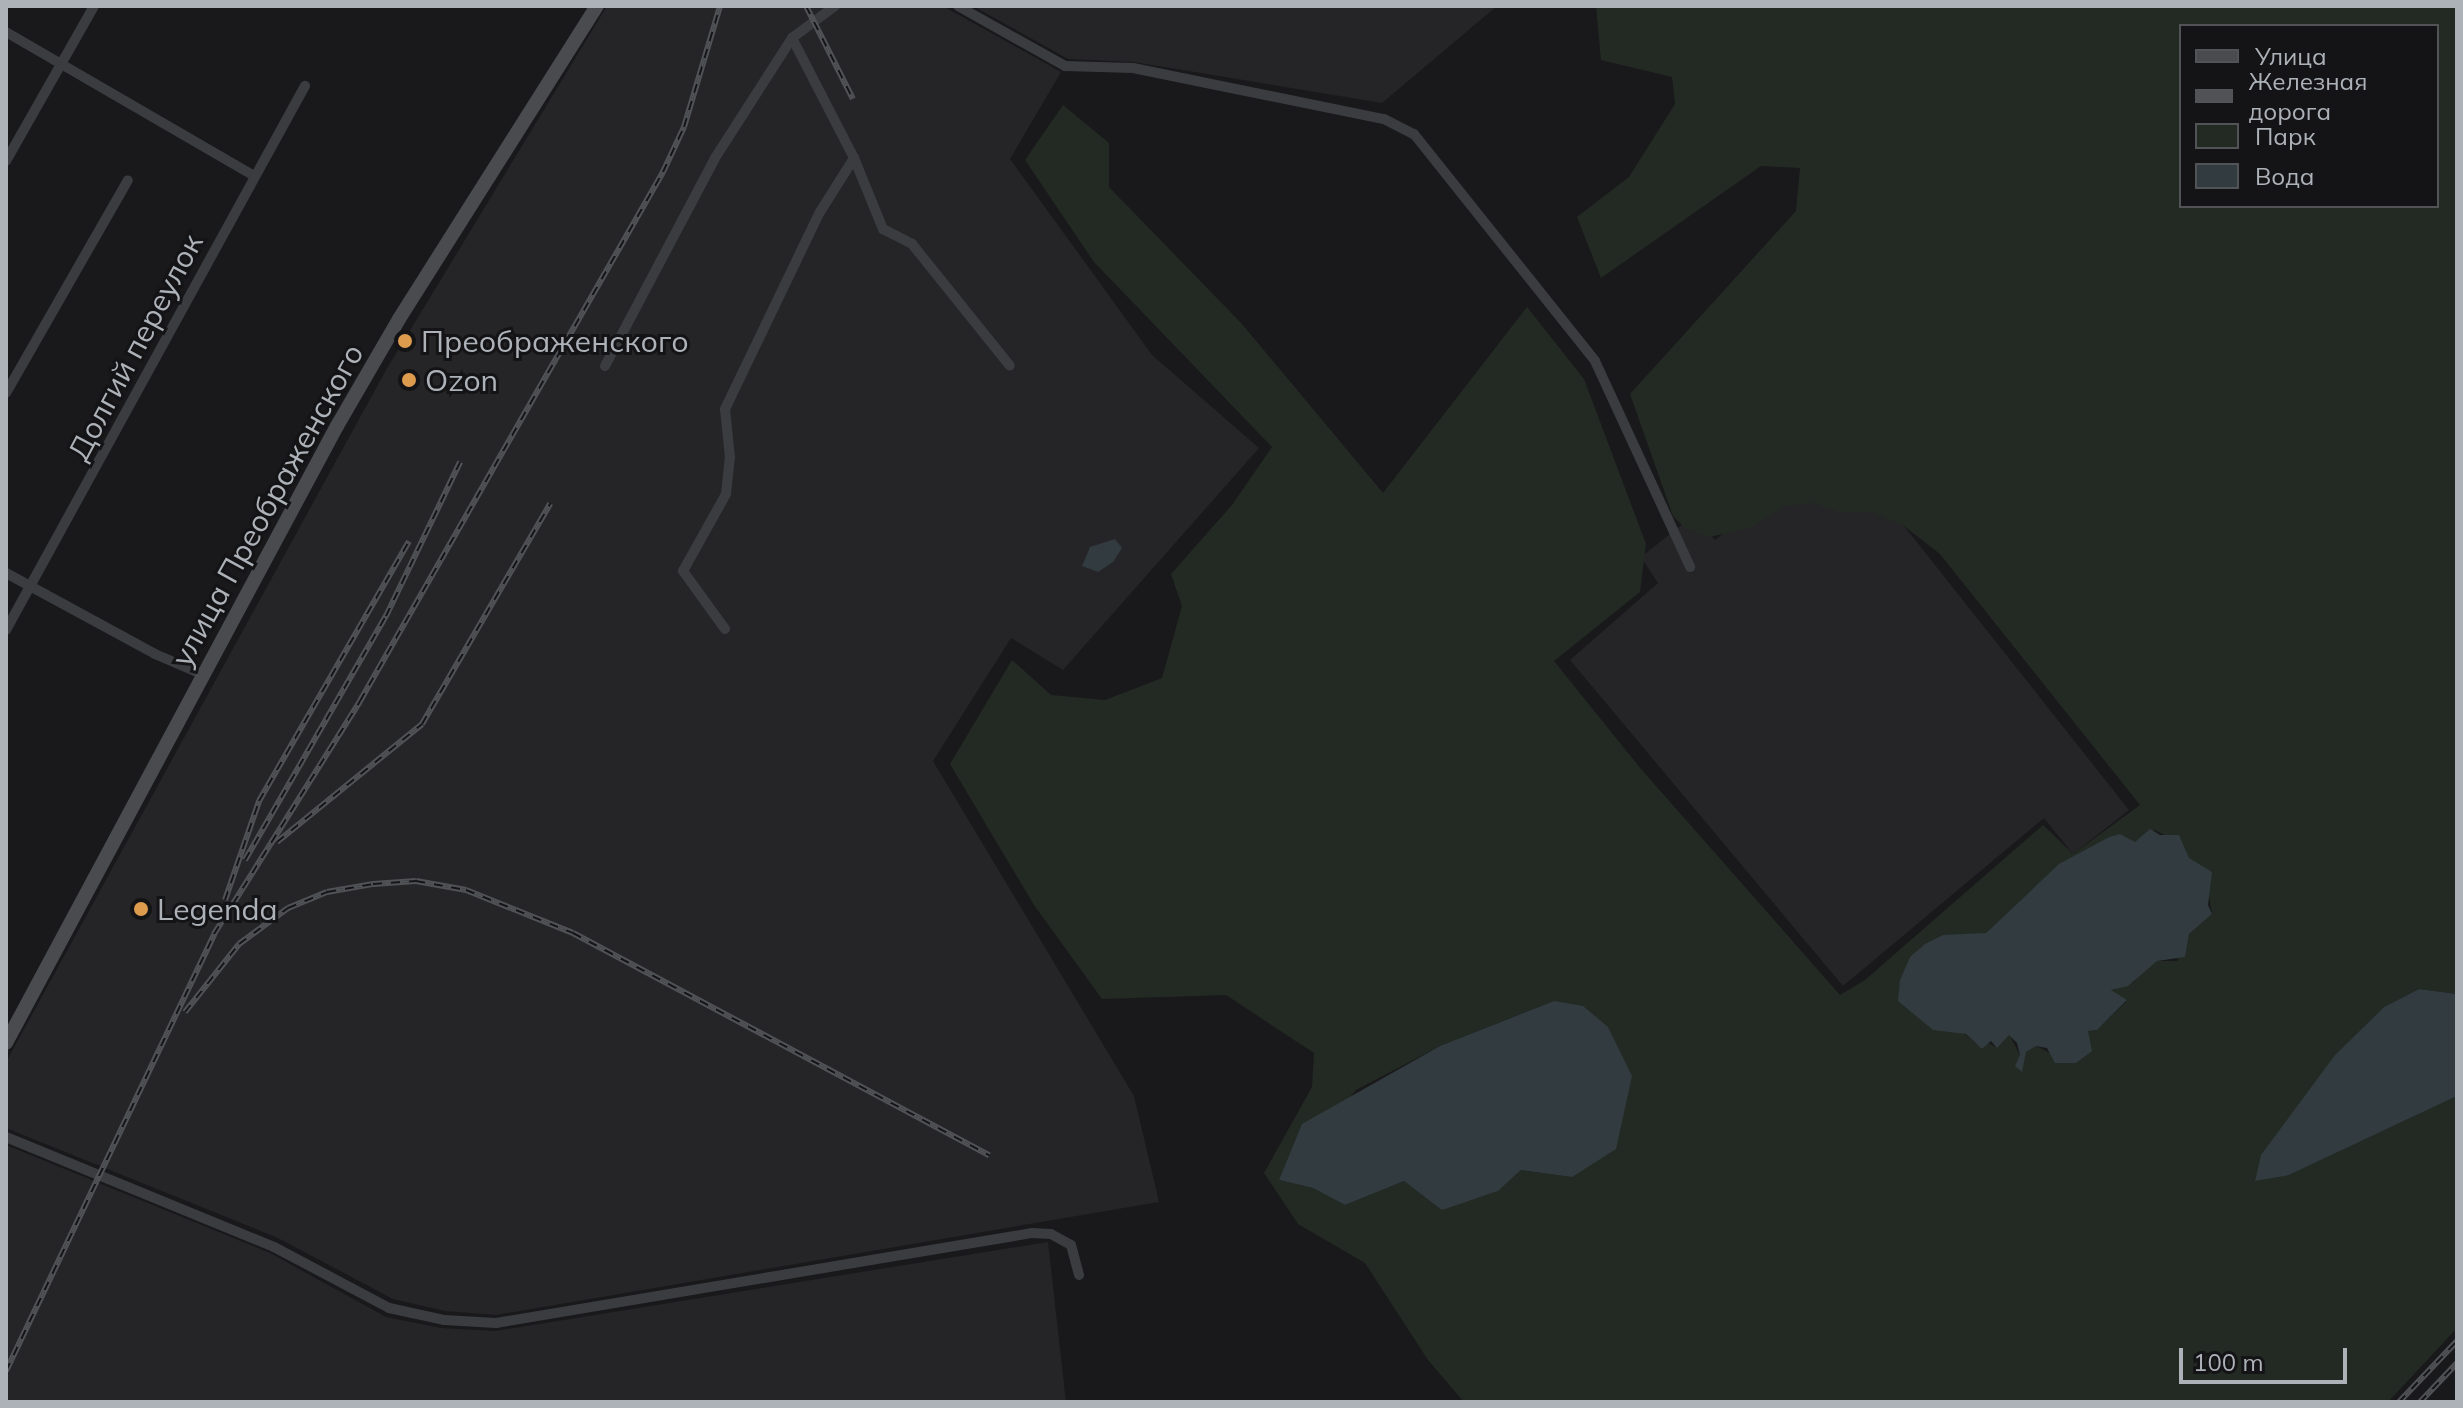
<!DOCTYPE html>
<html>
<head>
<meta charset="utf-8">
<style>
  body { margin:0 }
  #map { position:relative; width:2463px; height:1408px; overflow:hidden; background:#19191b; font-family:Mulish,sans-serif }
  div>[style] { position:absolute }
  .built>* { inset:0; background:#252528 }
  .green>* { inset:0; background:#232a23 }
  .water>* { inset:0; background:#323b3f }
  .street>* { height:10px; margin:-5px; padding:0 5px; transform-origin:5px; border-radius:5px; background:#3a3c3f }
  .secondary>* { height:14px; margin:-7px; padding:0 7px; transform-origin:7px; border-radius:7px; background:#494b4f }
  .rail>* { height:6px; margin-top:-3px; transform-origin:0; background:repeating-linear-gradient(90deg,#141416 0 9px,#505256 0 18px); box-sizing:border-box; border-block:2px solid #505256 }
  .dots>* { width:22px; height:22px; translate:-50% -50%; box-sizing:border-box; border:4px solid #141416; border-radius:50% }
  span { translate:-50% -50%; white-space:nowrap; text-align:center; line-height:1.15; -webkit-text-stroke:6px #141416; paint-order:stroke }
  .poi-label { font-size:30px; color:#adb2b9 }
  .left { translate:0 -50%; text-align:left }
  .street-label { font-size:30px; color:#adb2b9 }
  .frame { position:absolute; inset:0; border:8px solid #adb2b9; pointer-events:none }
  .legend { position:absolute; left:2179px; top:24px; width:260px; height:184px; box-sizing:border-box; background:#141416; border:2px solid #515357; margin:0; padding:10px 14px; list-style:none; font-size:24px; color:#adb2b9 }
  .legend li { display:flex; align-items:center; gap:16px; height:40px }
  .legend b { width:40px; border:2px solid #515357 }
  .scale { position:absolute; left:2179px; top:1348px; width:168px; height:36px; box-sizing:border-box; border:4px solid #adb2b9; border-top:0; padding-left:10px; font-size:24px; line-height:28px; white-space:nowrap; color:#adb2b9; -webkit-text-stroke:6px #141416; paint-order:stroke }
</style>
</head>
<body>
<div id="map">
  <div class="built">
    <i style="clip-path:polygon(607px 6px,943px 6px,1061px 72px,1010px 159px,1152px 355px,1259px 448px,1063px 670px,1011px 638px,933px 761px,1134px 1096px,1159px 1202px,496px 1315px,445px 1311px,393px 1299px,278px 1238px,6px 1128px,6px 1062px,386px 370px)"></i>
    <i style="clip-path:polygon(973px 6px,1497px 6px,1382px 103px,1134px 62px,1068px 59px)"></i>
    <i style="clip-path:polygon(1840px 445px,2129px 810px,2073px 854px,2044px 818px,1843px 986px,1570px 660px,1658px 583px,1641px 557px,1693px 516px,1715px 540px)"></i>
    <i style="clip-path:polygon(6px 1145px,270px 1253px,386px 1317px,441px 1328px,495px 1331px,1048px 1242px,1066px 1402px,6px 1402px)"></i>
  </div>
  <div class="green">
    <i style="clip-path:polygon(evenodd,1596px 6px,2457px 6px,2457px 994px,2419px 989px,2384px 1007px,2335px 1055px,2289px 1175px,2457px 1096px,2457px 1328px,2388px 1402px,1464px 1402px,1428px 1360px,1365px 1263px,1298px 1224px,1264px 1173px,1312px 1087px,1314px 1053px,1226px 995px,1102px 999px,1034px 905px,950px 764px,1012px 660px,1051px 695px,1105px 700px,1162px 678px,1182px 606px,1171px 574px,1232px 505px,1272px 447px,1094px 262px,1025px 160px,1063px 105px,1109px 143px,1109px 187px,1242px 324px,1383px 493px,1527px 307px,1584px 379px,1646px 544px,1640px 592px,1554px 661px,1641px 769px,1840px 995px,1865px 980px,2043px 825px,2073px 854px,2140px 805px,1940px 554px,1904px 526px,1872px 512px,1839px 512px,1813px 503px,1785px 506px,1750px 528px,1709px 537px,1685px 528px,1673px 516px,1630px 394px,1796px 211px,1800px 168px,1761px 166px,1601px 278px,1577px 217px,1629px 177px,1675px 104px,1672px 77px,1601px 60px,1596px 6px,2181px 26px,2437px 26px,2437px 206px,2181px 206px,2181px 26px,1596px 6px,2155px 830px,2182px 844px,2189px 859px,2205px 871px,2212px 914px,2189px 934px,2177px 961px,2157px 961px,2140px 971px,2134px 982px,2110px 991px,2127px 1001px,2097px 1030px,2087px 1031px,2087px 1041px,2052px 1054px,2036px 1046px,2020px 1055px,2009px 1034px,1996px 1047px,1986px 1042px,1983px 1049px,1900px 980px,1910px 958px,1925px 944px,1986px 933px,2037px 885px,2088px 849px,2109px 837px,2134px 843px,2155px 830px,1596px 6px,1554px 1001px,1572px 1177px,1521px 1170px,1498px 1191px,1442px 1209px,1404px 1181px,1345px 1205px,1313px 1188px,1279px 1180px,1356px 1090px,1440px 1046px,1554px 1001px)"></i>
  </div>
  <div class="water">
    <i style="clip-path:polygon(1115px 539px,1122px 548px,1113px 562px,1098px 572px,1082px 566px,1090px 547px)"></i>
    <i style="clip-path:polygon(2150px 829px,2160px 835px,2179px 835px,2189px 858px,2212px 872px,2208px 905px,2212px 914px,2189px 934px,2185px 957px,2157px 961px,2128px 986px,2111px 990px,2127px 1000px,2097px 1030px,2088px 1031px,2092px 1051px,2076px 1063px,2055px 1063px,2047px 1048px,2036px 1046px,2026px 1052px,2022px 1072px,2015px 1066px,2020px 1055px,2017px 1043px,2009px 1035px,1997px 1048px,1991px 1041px,1982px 1049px,1966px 1034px,1933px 1030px,1898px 1001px,1900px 980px,1910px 957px,1925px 944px,1943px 935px,1986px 933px,2059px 864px,2109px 837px,2120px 834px,2135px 842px)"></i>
    <i style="clip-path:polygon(2419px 989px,2457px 994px,2457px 1096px,2289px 1175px,2255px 1181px,2261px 1155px,2335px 1055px,2384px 1007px)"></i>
    <i style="clip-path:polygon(1554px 1001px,1583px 1006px,1608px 1027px,1632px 1076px,1616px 1149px,1572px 1177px,1521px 1170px,1498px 1191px,1442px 1210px,1404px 1181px,1345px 1205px,1313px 1188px,1279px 1180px,1302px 1124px,1440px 1046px)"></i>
  </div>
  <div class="street">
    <i style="left:958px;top:6px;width:123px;rotate:29.3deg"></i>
    <i style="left:1065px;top:66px;width:68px;rotate:1.7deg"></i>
    <i style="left:1133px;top:68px;width:256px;rotate:11.5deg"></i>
    <i style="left:1384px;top:119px;width:34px;rotate:27deg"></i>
    <i style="left:1414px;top:134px;width:290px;rotate:51.4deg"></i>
    <i style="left:1595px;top:361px;width:227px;rotate:65.2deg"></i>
    <i style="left:6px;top:32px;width:287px;rotate:30.1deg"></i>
    <i style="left:854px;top:158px;width:77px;rotate:67.8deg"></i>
    <i style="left:883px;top:229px;width:33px;rotate:27deg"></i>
    <i style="left:912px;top:244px;width:156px;rotate:51.2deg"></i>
    <i style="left:6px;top:161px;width:178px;rotate:-60.4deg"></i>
    <i style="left:605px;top:366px;width:235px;rotate:-62.1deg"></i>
    <i style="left:715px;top:158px;width:143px;rotate:-57.3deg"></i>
    <i style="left:6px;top:393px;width:245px;rotate:-60.2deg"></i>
    <i style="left:6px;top:573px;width:170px;rotate:28.5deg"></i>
    <i style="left:155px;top:654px;width:53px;rotate:23.2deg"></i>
    <i style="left:725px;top:629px;width:72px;rotate:-125.9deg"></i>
    <i style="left:683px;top:571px;width:88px;rotate:-60.8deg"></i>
    <i style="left:726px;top:494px;width:36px;rotate:-84deg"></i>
    <i style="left:730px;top:458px;width:49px;rotate:-95.8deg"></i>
    <i style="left:725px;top:409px;width:219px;rotate:-64.3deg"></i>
    <i style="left:820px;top:212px;width:64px;rotate:-57.8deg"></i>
    <i style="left:854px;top:158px;width:135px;rotate:-117.3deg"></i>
    <i style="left:792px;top:38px;width:54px;rotate:-36.7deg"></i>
    <i style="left:6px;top:630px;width:621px;rotate:-61.21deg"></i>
    <i style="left:6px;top:1137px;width:290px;rotate:22.3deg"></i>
    <i style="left:274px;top:1247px;width:130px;rotate:27.9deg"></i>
    <i style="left:389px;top:1308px;width:56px;rotate:12.3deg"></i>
    <i style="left:444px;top:1320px;width:52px;rotate:3.3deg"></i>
    <i style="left:496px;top:1323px;width:544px;rotate:-9.53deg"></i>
    <i style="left:1032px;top:1233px;width:19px;rotate:3deg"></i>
    <i style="left:1051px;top:1234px;width:23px;rotate:29deg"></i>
    <i style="left:1071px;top:1245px;width:31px;rotate:75deg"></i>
  </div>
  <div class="secondary">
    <i style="left:6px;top:1043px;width:700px;rotate:-61.79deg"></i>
    <i style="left:337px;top:426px;width:124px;rotate:-59.9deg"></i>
    <i style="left:399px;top:319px;width:370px;rotate:-57.7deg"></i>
  </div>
  <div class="rail">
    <i style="left:806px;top:6px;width:104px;rotate:63.2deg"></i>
    <i style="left:277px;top:842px;width:187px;rotate:-39.1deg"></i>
    <i style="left:422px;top:724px;width:255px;rotate:-59.8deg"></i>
    <i style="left:245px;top:860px;width:282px;rotate:-60deg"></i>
    <i style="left:386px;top:616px;width:171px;rotate:-64.3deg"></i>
    <i style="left:225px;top:900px;width:105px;rotate:-71deg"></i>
    <i style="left:259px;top:801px;width:300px;rotate:-60deg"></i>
    <i style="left:185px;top:1012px;width:87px;rotate:-51.5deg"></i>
    <i style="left:239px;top:944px;width:61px;rotate:-36.3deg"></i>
    <i style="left:288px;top:908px;width:42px;rotate:-22.3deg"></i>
    <i style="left:327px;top:892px;width:47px;rotate:-9.9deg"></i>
    <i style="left:373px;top:884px;width:43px;rotate:-4deg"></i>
    <i style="left:416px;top:881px;width:51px;rotate:10.2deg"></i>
    <i style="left:466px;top:890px;width:115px;rotate:21.9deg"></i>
    <i style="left:573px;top:933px;width:472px;rotate:28.1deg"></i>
    <i style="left:6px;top:1371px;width:484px;rotate:-64.5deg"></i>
    <i style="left:214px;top:934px;width:275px;rotate:-57.9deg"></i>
    <i style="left:360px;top:701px;width:610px;rotate:-60.2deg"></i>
    <i style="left:663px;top:172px;width:50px;rotate:-65deg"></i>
    <i style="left:684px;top:127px;width:126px;rotate:-73.4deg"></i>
    <i style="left:2399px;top:1402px;width:84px;rotate:-46.4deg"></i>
    <i style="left:2420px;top:1402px;width:54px;rotate:-46.5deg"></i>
  </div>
  <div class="dots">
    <i style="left:405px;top:341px;background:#dd9b4e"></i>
    <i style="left:409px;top:380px;background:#dd9b4e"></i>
    <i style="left:141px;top:909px;background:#dd9b4e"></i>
  </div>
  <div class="poi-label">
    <span class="left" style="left:421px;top:341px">Преображенского</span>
    <span class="left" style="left:425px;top:380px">Ozon</span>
    <span class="left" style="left:157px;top:909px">Legenda</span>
  </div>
  <div class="street-label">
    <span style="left:135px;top:347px;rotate:-62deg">Долгий переулок</span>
    <span style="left:267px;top:505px;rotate:-61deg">улица Преображенского</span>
  </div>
  <div class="frame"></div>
  <ul class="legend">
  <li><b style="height:10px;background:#494b4f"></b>Улица</li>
  <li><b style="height:10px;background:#505256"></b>Железная дорога</li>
  <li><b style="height:22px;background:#232a23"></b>Парк</li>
  <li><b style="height:22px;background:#323b3f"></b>Вода</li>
  </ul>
  <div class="scale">100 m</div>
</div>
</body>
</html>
